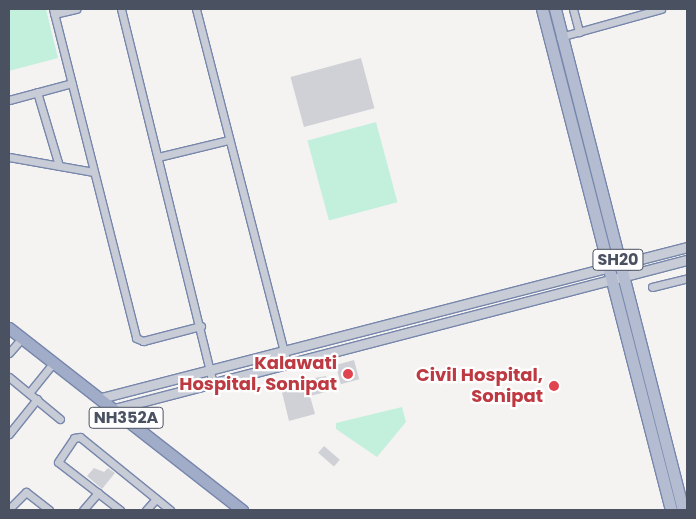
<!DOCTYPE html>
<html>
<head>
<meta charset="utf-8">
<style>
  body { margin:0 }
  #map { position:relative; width:696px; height:519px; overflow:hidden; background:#f4f3f2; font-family:Poppins,sans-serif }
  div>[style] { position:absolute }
  .green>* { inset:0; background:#c3f0dd; transform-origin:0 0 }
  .building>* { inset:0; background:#cfd1d6; transform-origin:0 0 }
  .roads { filter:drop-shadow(1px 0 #7786ab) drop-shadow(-1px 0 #7786ab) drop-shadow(0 1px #7786ab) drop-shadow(0 -1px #7786ab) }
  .minor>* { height:7px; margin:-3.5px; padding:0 3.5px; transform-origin:3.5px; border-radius:3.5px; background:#c7ccd6 }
  .tertiary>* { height:9px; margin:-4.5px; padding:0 4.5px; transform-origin:4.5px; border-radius:4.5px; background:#c7ccd6 }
  .primary>* { height:11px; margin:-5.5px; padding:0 5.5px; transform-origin:5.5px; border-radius:5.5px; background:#b3bcd0 }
  .trunk>* { height:11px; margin:-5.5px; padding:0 5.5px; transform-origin:5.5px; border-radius:5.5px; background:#a0acc8 }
  .dots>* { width:14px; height:14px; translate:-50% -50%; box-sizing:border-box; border:2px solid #fff; border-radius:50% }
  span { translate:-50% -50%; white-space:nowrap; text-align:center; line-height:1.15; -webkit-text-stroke:4.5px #fff; paint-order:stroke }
  .shield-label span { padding:1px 4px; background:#fff; border:1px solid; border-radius:4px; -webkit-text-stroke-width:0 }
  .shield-label { font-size:16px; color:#4a5160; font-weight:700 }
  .health-label { font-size:18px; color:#be3a42; font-weight:700 }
  .right { translate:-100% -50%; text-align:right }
  .frame { position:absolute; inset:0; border:10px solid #4a5160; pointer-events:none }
</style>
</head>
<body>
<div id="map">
  <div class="green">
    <i style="clip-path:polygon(9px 9px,46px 9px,58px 58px,9px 71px)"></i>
    <i style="left:376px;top:122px;width:83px;height:71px;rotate:75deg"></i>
    <i style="clip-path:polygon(402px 407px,406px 422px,377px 457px,336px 429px,336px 423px)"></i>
  </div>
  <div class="building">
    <i style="left:361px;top:58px;width:52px;height:73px;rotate:75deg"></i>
    <i style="left:354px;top:360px;width:20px;height:19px;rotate:75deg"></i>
    <i style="clip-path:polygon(326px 376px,330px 391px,310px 396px,315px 414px,289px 421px,280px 384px)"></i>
    <i style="left:324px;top:446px;width:21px;height:9px;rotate:41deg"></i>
    <i style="clip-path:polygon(94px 468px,104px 472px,108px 468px,115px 473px,102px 489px,87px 476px)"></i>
  </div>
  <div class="roads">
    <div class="minor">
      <i style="left:53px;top:9px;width:339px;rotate:75.8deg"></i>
      <i style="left:136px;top:338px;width:8px;rotate:23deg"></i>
      <i style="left:143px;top:341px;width:60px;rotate:-14.5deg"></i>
      <i style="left:121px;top:9px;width:385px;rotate:76.2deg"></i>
      <i style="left:196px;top:9px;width:366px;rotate:75.6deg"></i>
      <i style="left:573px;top:9px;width:24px;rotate:75deg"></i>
      <i style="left:54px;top:14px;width:23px;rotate:-13deg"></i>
      <i style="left:560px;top:37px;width:105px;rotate:-15.5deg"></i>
      <i style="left:37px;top:92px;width:77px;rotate:73.4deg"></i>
      <i style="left:9px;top:100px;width:65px;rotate:-15.1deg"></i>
      <i style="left:9px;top:157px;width:86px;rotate:10deg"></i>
      <i style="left:158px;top:157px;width:73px;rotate:-13.5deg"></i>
      <i style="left:652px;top:287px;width:36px;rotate:-14deg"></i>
      <i style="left:9px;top:353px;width:20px;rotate:-49deg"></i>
      <i style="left:9px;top:377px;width:66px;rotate:39.5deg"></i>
      <i style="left:29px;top:393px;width:40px;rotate:-51deg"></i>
      <i style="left:9px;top:434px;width:45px;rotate:-51.3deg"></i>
      <i style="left:9px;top:509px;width:24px;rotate:-45deg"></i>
      <i style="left:26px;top:492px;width:29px;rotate:38deg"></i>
      <i style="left:83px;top:510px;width:23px;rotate:-49deg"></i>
      <i style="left:120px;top:510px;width:78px;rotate:-142.3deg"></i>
      <i style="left:58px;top:462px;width:29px;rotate:-56deg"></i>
      <i style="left:74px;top:438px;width:6px;rotate:-9deg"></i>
      <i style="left:80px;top:437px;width:116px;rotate:39deg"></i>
      <i style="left:146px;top:510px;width:15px;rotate:-48deg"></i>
    </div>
    <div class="tertiary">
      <i style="left:101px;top:398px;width:605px;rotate:-14.45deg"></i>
      <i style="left:114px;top:409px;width:592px;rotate:-14.58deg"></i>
    </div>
    <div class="primary">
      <i style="left:542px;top:9px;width:517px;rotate:75.56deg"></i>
      <i style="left:555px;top:9px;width:517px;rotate:75.67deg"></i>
    </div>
    <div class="trunk">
      <i style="left:9px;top:328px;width:296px;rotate:38deg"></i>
    </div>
  </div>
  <div class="dots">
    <i style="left:348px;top:374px;background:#e0444e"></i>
    <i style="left:554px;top:386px;background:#e0444e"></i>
  </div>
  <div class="shield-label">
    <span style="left:618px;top:260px">SH20</span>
    <span style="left:126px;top:418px">NH352A</span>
  </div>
  <div class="health-label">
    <span class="right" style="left:337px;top:374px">Kalawati<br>Hospital, Sonipat</span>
    <span class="right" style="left:543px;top:386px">Civil Hospital,<br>Sonipat</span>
  </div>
  <div class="frame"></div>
</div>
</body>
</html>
